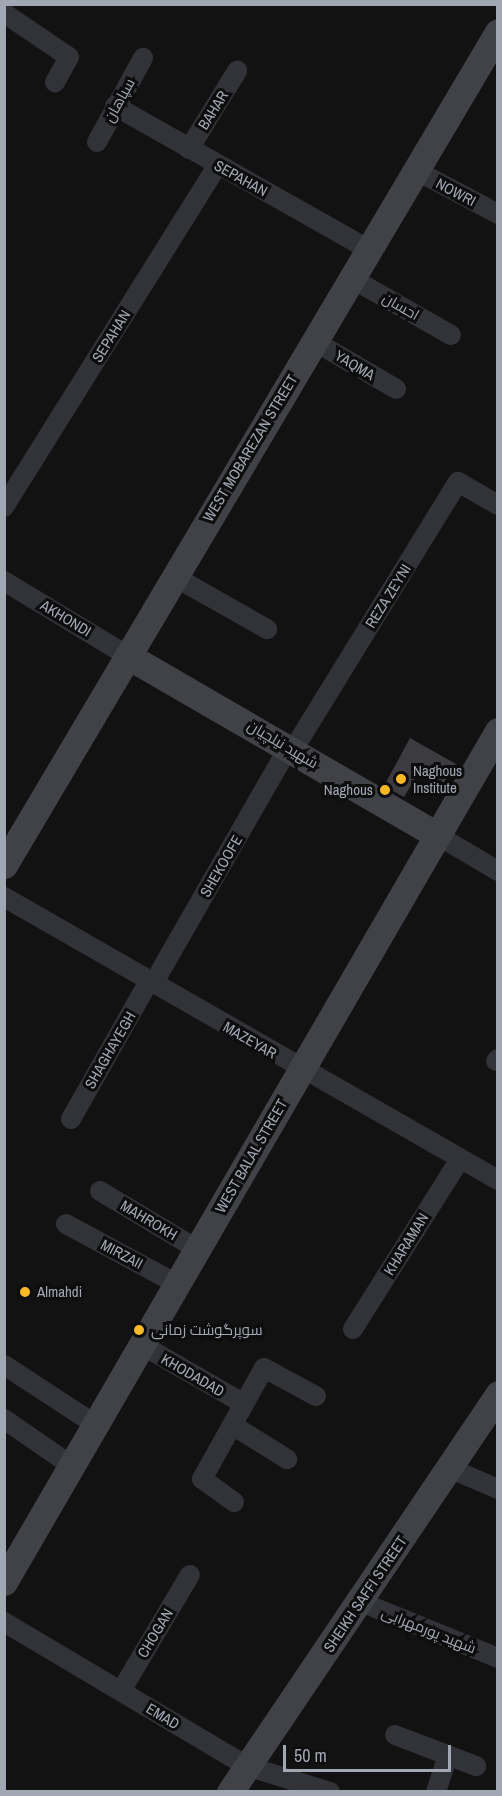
<!DOCTYPE html>
<html>
<head>
<meta charset="utf-8">
<style>
  body { margin:0 }
  #map { position:relative; width:502px; height:1796px; overflow:hidden; background:#121213; font-family:"Archivo Narrow",Cairo,sans-serif }
  div>[style] { position:absolute }
  .building>* { inset:0; background:#3c3c40 }
  .street>* { height:20px; margin:-10px; padding:0 10px; transform-origin:10px; border-radius:10px; background:#323338 }
  .secondary>* { height:27px; margin:-13.5px; padding:0 13.5px; transform-origin:13.5px; border-radius:13.5px; background:#404248 }
  .dots>* { width:16px; height:16px; translate:-50% -50%; box-sizing:border-box; border:3px solid #0d0d0e; border-radius:50% }
  span { translate:-50% -50%; white-space:nowrap; text-align:center; line-height:1.15; -webkit-text-stroke:6px #0d0d0e; paint-order:stroke }
  .street-label { font-size:15px; color:#a2a7b4 }
  .poi-label { font-size:15px; color:#a2a7b4 }
  .left { translate:0 -50%; text-align:left }
  .right { translate:-100% -50%; text-align:right }
  .frame { position:absolute; inset:0; border:6px solid #a2a7b4; pointer-events:none }
  .scale { position:absolute; left:283px; top:1745px; width:168px; height:27px; box-sizing:border-box; border:3px solid #a2a7b4; border-top:0; padding-left:8px; font-size:18px; line-height:21px; white-space:nowrap; color:#a2a7b4; -webkit-text-stroke:4px #0d0d0e; paint-order:stroke }
</style>
</head>
<body>
<div id="map">
  <div class="building">
    <i style="clip-path:polygon(410px 738px,456px 764px,441px 787px,419px 772px,404px 797px,384px 786px)"></i>
  </div>
  <div class="street">
    <i style="left:4px;top:13px;width:78px;rotate:34.1deg"></i>
    <i style="left:69px;top:57px;width:29px;rotate:119deg"></i>
    <i style="left:115px;top:106px;width:291px;rotate:29.5deg"></i>
    <i style="left:97px;top:142px;width:96px;rotate:-61.3deg"></i>
    <i style="left:189px;top:149px;width:92px;rotate:-58.4deg"></i>
    <i style="left:415px;top:170px;width:94px;rotate:27.9deg"></i>
    <i style="left:351px;top:278px;width:115px;rotate:29.7deg"></i>
    <i style="left:314px;top:341px;width:95px;rotate:30.3deg"></i>
    <i style="left:4px;top:507px;width:403px;rotate:-58deg"></i>
    <i style="left:175px;top:577px;width:106px;rotate:29.5deg"></i>
    <i style="left:4px;top:581px;width:145px;rotate:31.2deg"></i>
    <i style="left:293px;top:750px;width:315px;rotate:-58.4deg"></i>
    <i style="left:458px;top:482px;width:46px;rotate:29.9deg"></i>
    <i style="left:437px;top:835px;width:71px;rotate:30.5deg"></i>
    <i style="left:4px;top:897px;width:569px;rotate:29.81deg"></i>
    <i style="left:153px;top:984px;width:273px;rotate:-60.2deg"></i>
    <i style="left:496px;top:1061px;width:3px;rotate:-45deg"></i>
    <i style="left:71px;top:1119px;width:159px;rotate:-60.5deg"></i>
    <i style="left:100px;top:1191px;width:113px;rotate:30.9deg"></i>
    <i style="left:66px;top:1224px;width:126px;rotate:28.4deg"></i>
    <i style="left:353px;top:1329px;width:201px;rotate:-57.8deg"></i>
    <i style="left:142px;top:1345px;width:118px;rotate:30deg"></i>
    <i style="left:4px;top:1365px;width:110px;rotate:33.1deg"></i>
    <i style="left:4px;top:1419px;width:83px;rotate:34.7deg"></i>
    <i style="left:232px;top:1425px;width:65px;rotate:31.7deg"></i>
    <i style="left:449px;top:1468px;width:53px;rotate:23.2deg"></i>
    <i style="left:234px;top:1502px;width:39px;rotate:-144deg"></i>
    <i style="left:202px;top:1479px;width:127px;rotate:-60.8deg"></i>
    <i style="left:264px;top:1368px;width:59px;rotate:28.3deg"></i>
    <i style="left:361px;top:1602px;width:148px;rotate:22.2deg"></i>
    <i style="left:4px;top:1622px;width:282px;rotate:30.7deg"></i>
    <i style="left:247px;top:1766px;width:87px;rotate:17.4deg"></i>
    <i style="left:121px;top:1691px;width:135px;rotate:-59.3deg"></i>
    <i style="left:395px;top:1735px;width:87px;rotate:20.9deg"></i>
    <i style="left:436px;top:1792px;width:38px;rotate:-72deg"></i>
  </div>
  <div class="secondary">
    <i style="left:128px;top:656px;width:357px;rotate:30.1deg"></i>
    <i style="left:4px;top:865px;width:968px;rotate:-59.33deg"></i>
    <i style="left:4px;top:1582px;width:984px;rotate:-59.87deg"></i>
    <i style="left:230px;top:1792px;width:480px;rotate:-56deg"></i>
  </div>
  <div class="dots">
    <i style="left:401px;top:779px;background:#f8b925"></i>
    <i style="left:385px;top:790px;background:#f8b925"></i>
    <i style="left:25px;top:1292px;background:#f8b925"></i>
    <i style="left:139px;top:1330px;background:#f8b925"></i>
  </div>
  <div class="street-label">
    <span style="left:119px;top:100px;rotate:-61deg">سپاهان</span>
    <span style="left:213px;top:110px;rotate:-58deg">BAHAR</span>
    <span style="left:241px;top:178px;rotate:29deg">SEPAHAN</span>
    <span style="left:456px;top:192px;rotate:28deg">NOWRI</span>
    <span style="left:401px;top:306px;rotate:30deg">احسان</span>
    <span style="left:111px;top:336px;rotate:-58deg">SEPAHAN</span>
    <span style="left:355px;top:365px;rotate:31deg">YAQMA</span>
    <span style="left:250px;top:448px;rotate:-59deg">WEST MOBAREZAN STREET</span>
    <span style="left:388px;top:596px;rotate:-58deg">REZA ZEYNI</span>
    <span style="left:66px;top:618px;rotate:31deg">AKHONDI</span>
    <span style="left:283px;top:744px;rotate:31deg">شهید نیلچیان</span>
    <span style="left:221px;top:866px;rotate:-60deg">SHEKOOFE</span>
    <span style="left:250px;top:1040px;rotate:30deg">MAZEYAR</span>
    <span style="left:110px;top:1050px;rotate:-60deg">SHAGHAYEGH</span>
    <span style="left:251px;top:1156px;rotate:-60deg">WEST BALAL STREET</span>
    <span style="left:149px;top:1220px;rotate:31deg">MAHROKH</span>
    <span style="left:406px;top:1244px;rotate:-58deg">KHARAMAN</span>
    <span style="left:122px;top:1254px;rotate:28deg">MIRZAII</span>
    <span style="left:193px;top:1375px;rotate:30deg">KHODADAD</span>
    <span style="left:365px;top:1594px;rotate:-56deg">SHEIKH SAFFI STREET</span>
    <span style="left:429px;top:1630px;rotate:22deg">شهید پورمهرابی</span>
    <span style="left:155px;top:1633px;rotate:-59deg">CHOGAN</span>
    <span style="left:163px;top:1716px;rotate:31deg">EMAD</span>
  </div>
  <div class="poi-label">
    <span class="left" style="left:413px;top:779px">Naghous<br>Institute</span>
    <span class="right" style="left:373px;top:790px">Naghous</span>
    <span class="left" style="left:37px;top:1292px">Almahdi</span>
    <span class="left" style="left:151px;top:1330px">سوپرگوشت زمانی</span>
  </div>
  <div class="frame"></div>
  <div class="scale">50 m</div>
</div>
</body>
</html>
